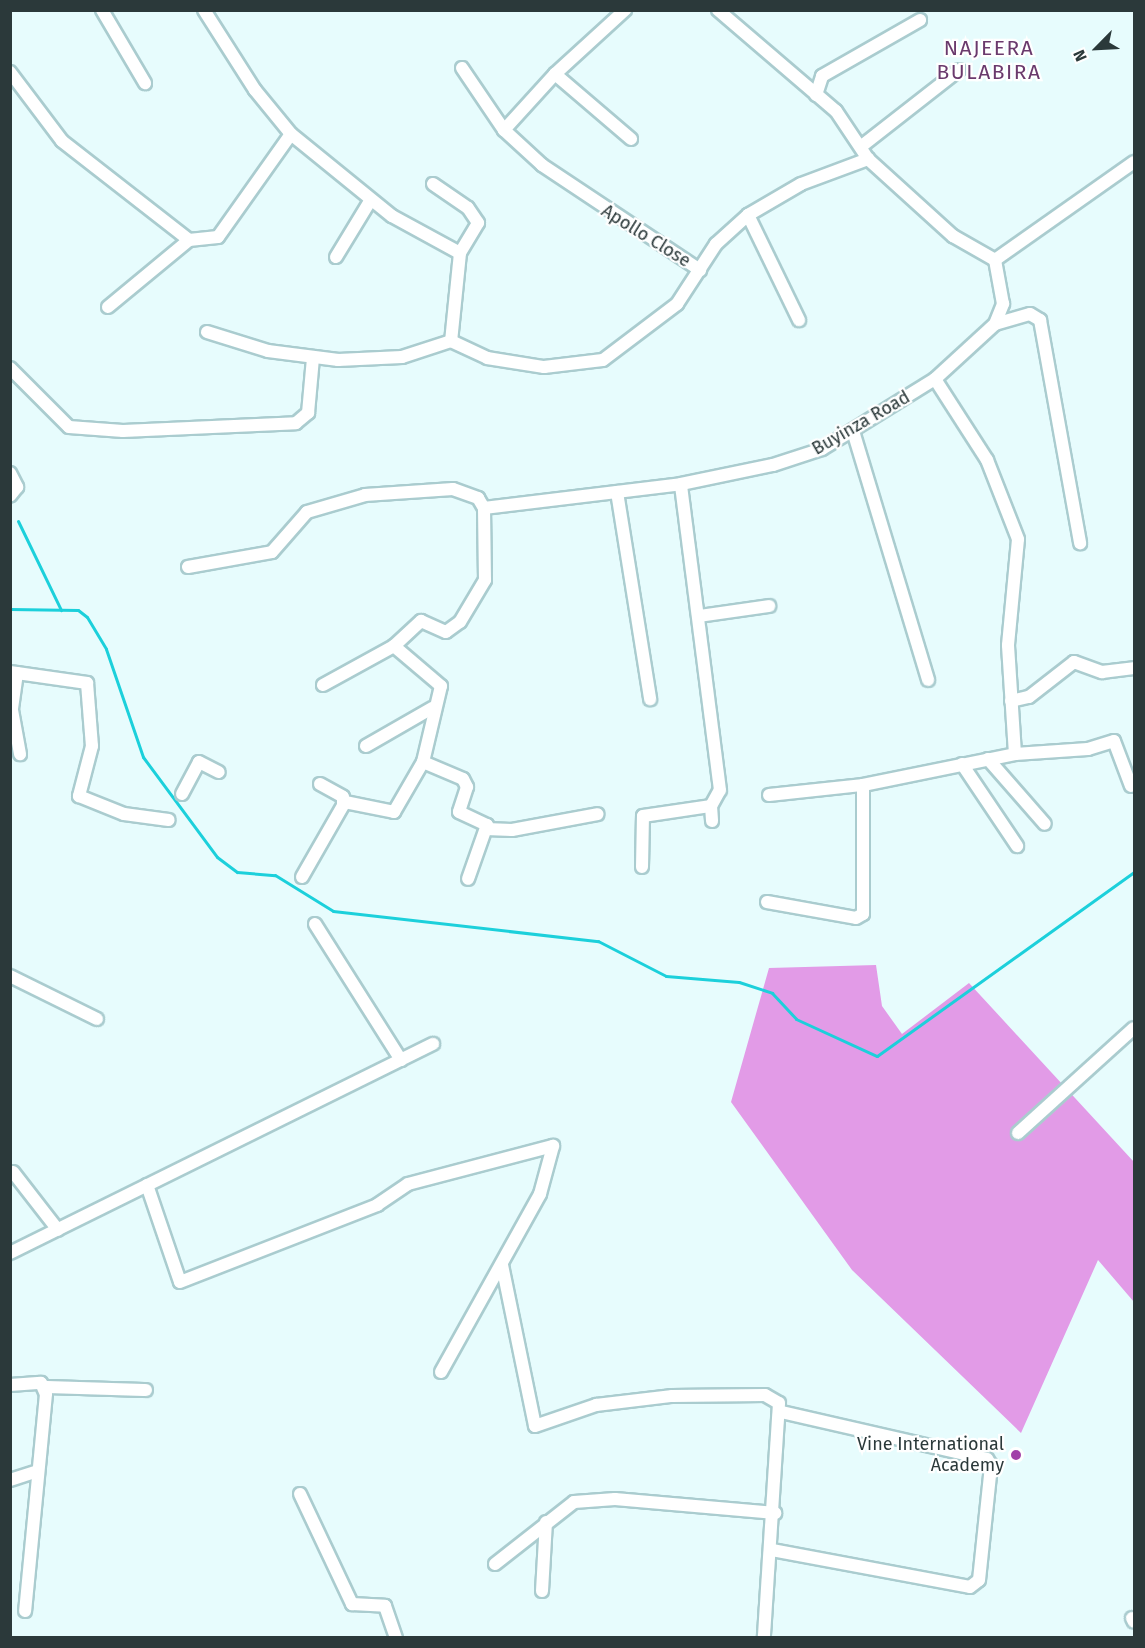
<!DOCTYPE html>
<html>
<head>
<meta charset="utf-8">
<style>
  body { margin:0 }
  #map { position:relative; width:1145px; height:1648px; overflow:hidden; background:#e7fcfd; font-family:"Fira Sans",sans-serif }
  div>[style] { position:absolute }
  .forest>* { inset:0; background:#e29be7 }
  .stream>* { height:3px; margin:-1.5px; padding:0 1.5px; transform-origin:1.5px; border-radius:1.5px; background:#1cd0db }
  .roads { filter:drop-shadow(2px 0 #aacccf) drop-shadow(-2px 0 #aacccf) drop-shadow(0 2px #aacccf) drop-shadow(0 -2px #aacccf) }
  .street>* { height:12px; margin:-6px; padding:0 6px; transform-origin:6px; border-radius:6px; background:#fff }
  .dots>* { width:16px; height:16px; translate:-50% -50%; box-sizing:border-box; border:3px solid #fff; border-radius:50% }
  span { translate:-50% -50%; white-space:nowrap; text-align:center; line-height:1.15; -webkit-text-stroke:4.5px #fff; paint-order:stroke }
  .street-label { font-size:18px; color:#2b393a }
  .poi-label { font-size:18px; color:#2b393a }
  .right { translate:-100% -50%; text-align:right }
  .quarter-label { font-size:21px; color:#6a3a6d; letter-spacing:1.5px }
  .frame { position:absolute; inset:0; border:12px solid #2b393a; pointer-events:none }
  .north { position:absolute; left:1067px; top:18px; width:60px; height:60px; -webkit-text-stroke:4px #fff; paint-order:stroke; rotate:246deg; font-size:16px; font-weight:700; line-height:24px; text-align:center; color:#2b393a }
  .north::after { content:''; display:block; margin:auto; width:21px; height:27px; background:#2b393a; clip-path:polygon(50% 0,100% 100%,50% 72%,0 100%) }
</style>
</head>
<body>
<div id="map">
  <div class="forest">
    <i style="clip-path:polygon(876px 965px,882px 1006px,902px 1034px,969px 983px,1134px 1162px,1134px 1302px,1098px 1260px,1021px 1433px,852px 1270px,731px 1102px,769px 968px)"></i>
  </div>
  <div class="stream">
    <i style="left:18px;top:521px;width:99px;rotate:64.2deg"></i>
    <i style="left:10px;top:609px;width:68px;rotate:0.8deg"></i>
    <i style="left:78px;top:610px;width:11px;rotate:38deg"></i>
    <i style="left:87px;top:617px;width:37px;rotate:59deg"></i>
    <i style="left:106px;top:649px;width:114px;rotate:71.1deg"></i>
    <i style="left:143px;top:757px;width:124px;rotate:53.5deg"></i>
    <i style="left:217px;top:857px;width:25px;rotate:37deg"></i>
    <i style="left:237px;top:872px;width:38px;rotate:5deg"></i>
    <i style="left:275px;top:875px;width:68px;rotate:31.8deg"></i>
    <i style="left:333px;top:911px;width:267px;rotate:6.5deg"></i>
    <i style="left:598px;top:941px;width:76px;rotate:27.2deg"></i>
    <i style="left:666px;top:976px;width:73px;rotate:4.7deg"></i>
    <i style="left:739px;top:982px;width:35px;rotate:18deg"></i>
    <i style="left:772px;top:993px;width:35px;rotate:47deg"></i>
    <i style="left:796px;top:1019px;width:89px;rotate:24.6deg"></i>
    <i style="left:877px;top:1056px;width:316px;rotate:-35.6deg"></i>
  </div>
  <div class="roads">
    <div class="street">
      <i style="left:102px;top:10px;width:85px;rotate:59.5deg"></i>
      <i style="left:204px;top:10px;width:95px;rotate:57.5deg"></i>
      <i style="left:255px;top:90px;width:57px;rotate:50.7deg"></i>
      <i style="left:291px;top:134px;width:130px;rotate:39.1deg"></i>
      <i style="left:392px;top:216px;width:77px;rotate:28.6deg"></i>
      <i style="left:718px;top:10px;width:155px;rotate:40.6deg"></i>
      <i style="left:836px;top:111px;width:58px;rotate:56.3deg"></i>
      <i style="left:462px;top:68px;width:75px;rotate:55.9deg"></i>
      <i style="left:504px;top:130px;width:52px;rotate:42.6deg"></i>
      <i style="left:542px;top:165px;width:190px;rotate:33.6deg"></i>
      <i style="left:10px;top:72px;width:86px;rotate:53deg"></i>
      <i style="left:62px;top:141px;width:161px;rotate:37.9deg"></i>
      <i style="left:189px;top:240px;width:29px;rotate:-6deg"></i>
      <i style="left:218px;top:237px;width:126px;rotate:-54.7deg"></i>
      <i style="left:555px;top:74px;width:95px;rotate:-42.4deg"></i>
      <i style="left:816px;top:95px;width:20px;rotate:-72deg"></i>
      <i style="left:822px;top:76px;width:113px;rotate:-29.7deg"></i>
      <i style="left:504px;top:130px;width:76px;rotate:-47.7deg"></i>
      <i style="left:555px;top:74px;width:100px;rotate:40.5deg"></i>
      <i style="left:863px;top:145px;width:122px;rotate:-38deg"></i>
      <i style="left:433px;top:184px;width:42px;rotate:34.4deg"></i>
      <i style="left:468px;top:208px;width:18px;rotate:56deg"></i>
      <i style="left:478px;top:223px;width:35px;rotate:121deg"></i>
      <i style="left:460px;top:253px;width:88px;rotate:95.8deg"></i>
      <i style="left:748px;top:215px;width:117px;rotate:64.1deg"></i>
      <i style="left:336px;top:257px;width:66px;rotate:-58.7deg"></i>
      <i style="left:108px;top:307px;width:105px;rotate:-39.6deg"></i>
      <i style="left:995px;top:324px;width:36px;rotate:-16deg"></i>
      <i style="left:1030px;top:314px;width:12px;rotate:31deg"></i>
      <i style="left:1040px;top:320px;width:227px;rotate:79.8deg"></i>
      <i style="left:207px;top:332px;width:64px;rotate:17.3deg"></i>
      <i style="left:268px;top:351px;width:71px;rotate:7.3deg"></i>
      <i style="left:338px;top:360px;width:64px;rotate:-2.7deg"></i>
      <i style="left:402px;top:357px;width:52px;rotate:-18.1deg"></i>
      <i style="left:451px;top:341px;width:40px;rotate:25deg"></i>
      <i style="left:487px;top:358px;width:58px;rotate:9deg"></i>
      <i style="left:544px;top:367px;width:59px;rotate:-6.8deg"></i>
      <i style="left:603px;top:360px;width:93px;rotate:-37.1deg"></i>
      <i style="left:677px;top:304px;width:72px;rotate:-57deg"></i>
      <i style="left:716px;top:244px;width:43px;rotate:-42.2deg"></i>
      <i style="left:748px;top:215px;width:61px;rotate:-30.3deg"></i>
      <i style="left:801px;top:184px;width:72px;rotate:-20.5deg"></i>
      <i style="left:868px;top:159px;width:115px;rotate:42.2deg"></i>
      <i style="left:953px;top:236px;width:48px;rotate:29.7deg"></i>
      <i style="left:10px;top:368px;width:83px;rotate:45deg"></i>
      <i style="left:69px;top:427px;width:54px;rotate:4.2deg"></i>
      <i style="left:123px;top:431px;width:173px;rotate:-2.6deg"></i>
      <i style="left:296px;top:423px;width:16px;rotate:-40deg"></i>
      <i style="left:308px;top:413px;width:55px;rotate:-84.8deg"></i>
      <i style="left:853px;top:431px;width:260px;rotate:73.2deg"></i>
      <i style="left:10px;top:473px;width:16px;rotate:63deg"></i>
      <i style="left:17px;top:487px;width:11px;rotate:128deg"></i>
      <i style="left:617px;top:492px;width:210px;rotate:80.9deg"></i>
      <i style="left:188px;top:567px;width:85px;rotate:-10.1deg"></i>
      <i style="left:272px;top:552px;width:53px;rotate:-48.8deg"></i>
      <i style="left:307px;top:512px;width:60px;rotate:-16.3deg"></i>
      <i style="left:365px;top:495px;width:88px;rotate:-3.9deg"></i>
      <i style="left:453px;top:489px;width:27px;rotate:20deg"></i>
      <i style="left:478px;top:498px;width:12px;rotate:59deg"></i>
      <i style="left:699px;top:616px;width:71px;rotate:-8.1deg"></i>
      <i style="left:10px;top:672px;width:78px;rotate:8.1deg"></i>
      <i style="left:87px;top:683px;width:63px;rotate:85.5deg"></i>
      <i style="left:92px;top:746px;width:52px;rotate:104.6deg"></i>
      <i style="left:79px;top:796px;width:48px;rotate:21.8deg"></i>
      <i style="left:124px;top:814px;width:45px;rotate:7.6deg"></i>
      <i style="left:17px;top:673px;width:37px;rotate:98deg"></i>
      <i style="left:12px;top:710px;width:45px;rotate:79.7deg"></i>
      <i style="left:323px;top:685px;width:81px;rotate:-28.8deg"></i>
      <i style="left:394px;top:646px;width:37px;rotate:-43deg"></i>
      <i style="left:421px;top:621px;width:27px;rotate:24deg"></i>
      <i style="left:446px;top:632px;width:17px;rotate:-36deg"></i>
      <i style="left:460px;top:622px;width:49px;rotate:-59.2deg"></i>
      <i style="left:485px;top:580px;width:72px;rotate:-90.8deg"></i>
      <i style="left:484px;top:508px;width:198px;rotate:-6.9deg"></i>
      <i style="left:681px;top:484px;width:94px;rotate:-11.7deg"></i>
      <i style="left:773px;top:465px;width:52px;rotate:-18.1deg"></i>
      <i style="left:822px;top:449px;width:133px;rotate:-31.8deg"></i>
      <i style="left:935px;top:379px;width:81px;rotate:-42.5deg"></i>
      <i style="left:995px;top:324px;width:22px;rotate:-68deg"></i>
      <i style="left:1003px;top:304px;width:45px;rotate:-100.3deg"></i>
      <i style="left:995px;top:260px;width:170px;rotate:-35.2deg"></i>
      <i style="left:1011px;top:701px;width:18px;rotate:-13deg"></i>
      <i style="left:1029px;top:697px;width:57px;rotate:-37.9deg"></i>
      <i style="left:1074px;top:662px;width:30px;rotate:20deg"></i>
      <i style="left:1102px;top:672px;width:32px;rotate:-7deg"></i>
      <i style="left:366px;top:746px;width:76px;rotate:-29.9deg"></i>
      <i style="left:1015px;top:754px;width:73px;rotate:-3.9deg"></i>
      <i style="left:1088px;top:749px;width:27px;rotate:-17deg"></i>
      <i style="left:1114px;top:741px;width:48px;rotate:69.3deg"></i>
      <i style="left:988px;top:759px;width:86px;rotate:48.8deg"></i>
      <i style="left:423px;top:762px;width:43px;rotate:23deg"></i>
      <i style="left:463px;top:779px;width:9px;rotate:63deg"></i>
      <i style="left:467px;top:787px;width:26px;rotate:108deg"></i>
      <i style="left:459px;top:812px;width:31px;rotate:25deg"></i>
      <i style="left:487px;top:825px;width:57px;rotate:109.4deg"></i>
      <i style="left:962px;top:764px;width:99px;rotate:56.1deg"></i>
      <i style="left:320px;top:784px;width:26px;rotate:29deg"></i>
      <i style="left:343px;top:797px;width:8px;rotate:90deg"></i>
      <i style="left:182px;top:794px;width:36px;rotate:-62deg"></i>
      <i style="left:199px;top:762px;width:22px;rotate:27deg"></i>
      <i style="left:769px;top:795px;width:95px;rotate:-6.1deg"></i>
      <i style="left:863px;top:785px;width:155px;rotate:-11.5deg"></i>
      <i style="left:1015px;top:754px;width:109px;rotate:-93.7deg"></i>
      <i style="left:1008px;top:645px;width:106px;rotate:-84.6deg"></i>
      <i style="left:1018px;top:539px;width:85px;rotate:-111.4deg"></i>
      <i style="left:987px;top:460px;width:96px;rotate:-122.7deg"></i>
      <i style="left:711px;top:806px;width:15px;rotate:86deg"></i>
      <i style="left:486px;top:829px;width:26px;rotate:2deg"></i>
      <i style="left:512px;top:830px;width:87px;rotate:-10.5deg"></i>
      <i style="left:642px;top:867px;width:51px;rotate:-88.9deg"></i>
      <i style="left:643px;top:816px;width:69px;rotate:-8.4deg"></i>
      <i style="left:711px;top:806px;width:18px;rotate:-61deg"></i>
      <i style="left:720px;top:790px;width:308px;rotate:-97.3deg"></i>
      <i style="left:302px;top:877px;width:86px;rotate:-60.2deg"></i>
      <i style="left:345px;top:802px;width:50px;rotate:11.5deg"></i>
      <i style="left:394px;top:812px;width:58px;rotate:-59.9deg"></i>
      <i style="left:423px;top:762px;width:78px;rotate:-76.7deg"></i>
      <i style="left:441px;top:686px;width:62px;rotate:-139.6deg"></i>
      <i style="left:767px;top:902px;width:90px;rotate:10.2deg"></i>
      <i style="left:856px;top:918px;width:8px;rotate:-30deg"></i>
      <i style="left:863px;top:914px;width:129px;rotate:-90deg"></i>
      <i style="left:315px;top:924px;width:161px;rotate:57.7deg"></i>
      <i style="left:10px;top:976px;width:97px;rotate:26.3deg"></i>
      <i style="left:1018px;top:1133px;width:156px;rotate:-42.2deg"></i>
      <i style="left:13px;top:1172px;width:73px;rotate:52.2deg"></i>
      <i style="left:147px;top:1185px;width:102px;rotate:71.2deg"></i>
      <i style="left:180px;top:1282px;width:212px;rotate:-21.3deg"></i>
      <i style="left:377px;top:1205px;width:37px;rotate:-34deg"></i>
      <i style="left:408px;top:1184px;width:150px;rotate:-14.7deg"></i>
      <i style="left:10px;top:1253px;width:472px;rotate:-26.3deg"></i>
      <i style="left:502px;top:1265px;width:164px;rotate:78.4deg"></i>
      <i style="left:535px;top:1426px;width:65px;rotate:-19deg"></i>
      <i style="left:596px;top:1405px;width:77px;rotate:-6.8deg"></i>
      <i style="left:672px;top:1396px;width:93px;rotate:-0.6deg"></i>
      <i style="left:765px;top:1395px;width:16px;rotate:30deg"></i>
      <i style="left:779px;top:1403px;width:235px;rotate:93.7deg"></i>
      <i style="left:441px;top:1372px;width:204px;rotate:-60.9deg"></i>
      <i style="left:540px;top:1194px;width:50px;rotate:-74.8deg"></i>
      <i style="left:10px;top:1385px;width:31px;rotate:-4deg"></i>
      <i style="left:41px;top:1383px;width:12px;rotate:66deg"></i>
      <i style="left:46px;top:1394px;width:218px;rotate:95.5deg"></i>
      <i style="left:45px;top:1387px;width:101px;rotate:1.7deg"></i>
      <i style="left:10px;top:1480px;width:28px;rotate:-18deg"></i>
      <i style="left:300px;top:1494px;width:122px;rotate:64.7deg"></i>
      <i style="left:352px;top:1604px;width:33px;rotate:3deg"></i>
      <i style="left:385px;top:1606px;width:34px;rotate:71deg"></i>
      <i style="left:772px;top:1550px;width:201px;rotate:10.6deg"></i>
      <i style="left:970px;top:1587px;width:11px;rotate:-38deg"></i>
      <i style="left:979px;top:1580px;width:116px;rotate:-84deg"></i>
      <i style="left:991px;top:1465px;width:7px;rotate:-124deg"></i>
      <i style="left:987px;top:1459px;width:211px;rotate:-167.1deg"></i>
      <i style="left:495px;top:1564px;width:100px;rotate:-38.1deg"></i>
      <i style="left:574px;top:1502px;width:41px;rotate:-4.2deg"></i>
      <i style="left:615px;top:1499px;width:161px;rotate:5deg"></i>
      <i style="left:542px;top:1591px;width:69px;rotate:-86.7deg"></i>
      <i style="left:1132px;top:1618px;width:4px;rotate:63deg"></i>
    </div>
  </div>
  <div class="dots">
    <i style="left:1016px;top:1455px;background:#a141a9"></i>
  </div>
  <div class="street-label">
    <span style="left:646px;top:236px;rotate:32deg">Apollo Close</span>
    <span style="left:861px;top:423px;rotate:-30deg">Buyinza Road</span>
  </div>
  <div class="poi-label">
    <span class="right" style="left:1004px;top:1455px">Vine International<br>Academy</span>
  </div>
  <div class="quarter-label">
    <span style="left:989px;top:60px">NAJEERA<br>BULABIRA</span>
  </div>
  <div class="frame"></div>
  <div class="north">N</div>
</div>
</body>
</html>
